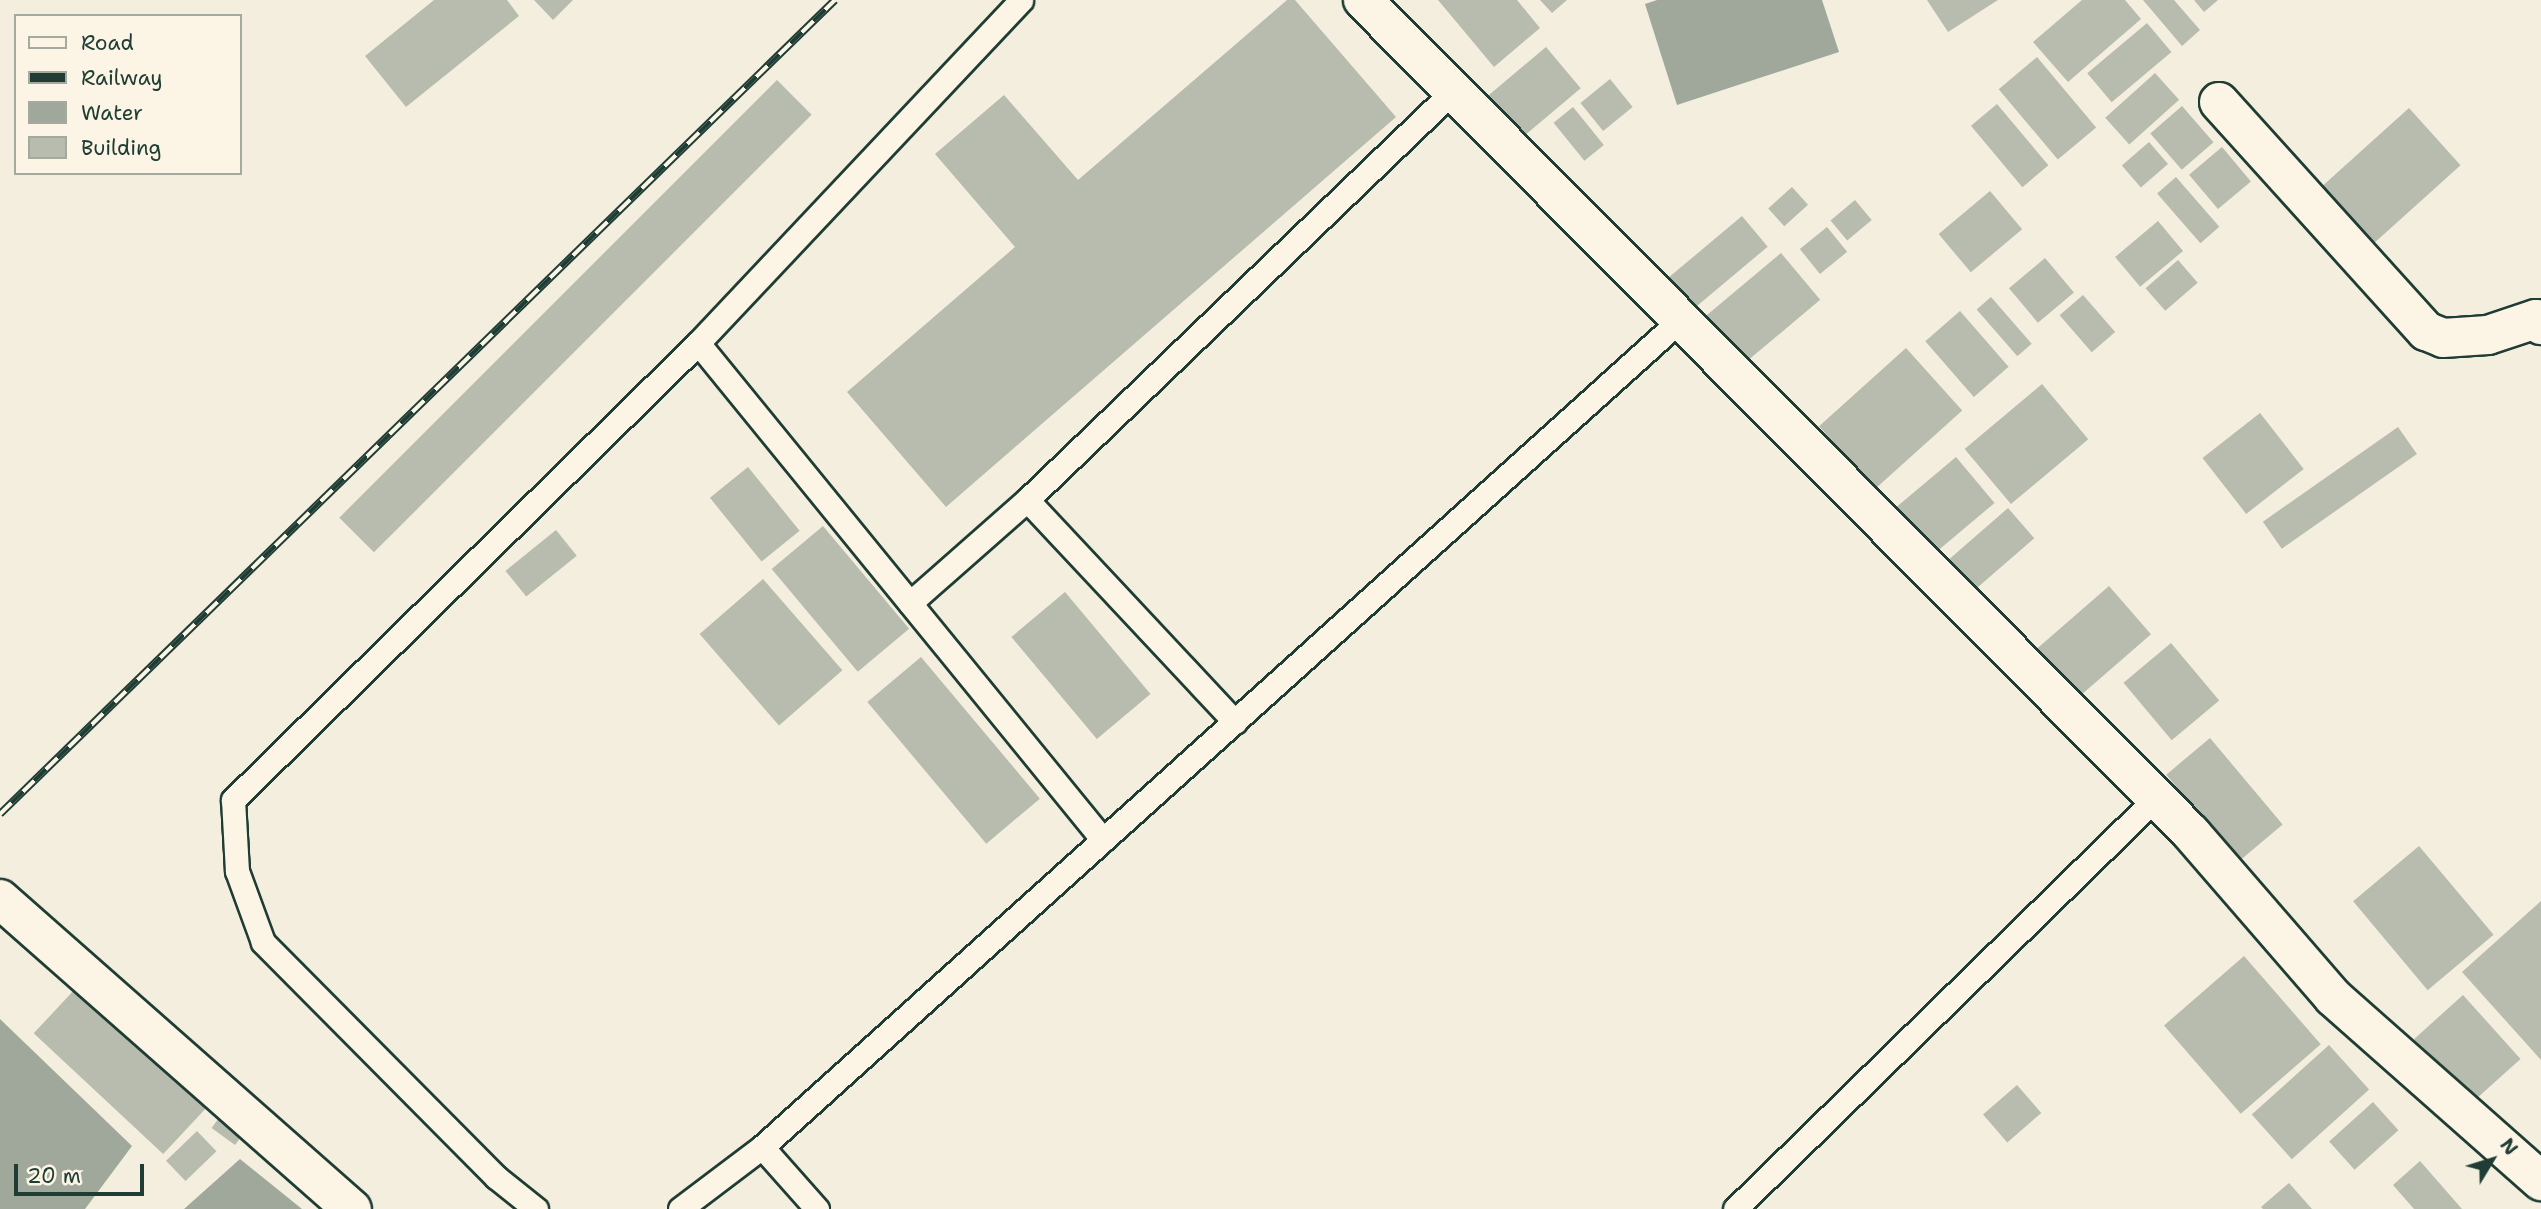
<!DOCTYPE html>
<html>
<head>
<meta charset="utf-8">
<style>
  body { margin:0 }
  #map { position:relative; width:2541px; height:1209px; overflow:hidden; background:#f3eede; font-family:"Shantell Sans",sans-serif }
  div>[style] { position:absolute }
  .water>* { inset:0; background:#a0a89b }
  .building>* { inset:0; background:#b8bcae; transform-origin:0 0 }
  .roads { filter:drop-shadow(2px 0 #1f3d34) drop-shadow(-2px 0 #1f3d34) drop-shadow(0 2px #1f3d34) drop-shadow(0 -2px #1f3d34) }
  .service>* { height:23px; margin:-11.5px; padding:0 11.5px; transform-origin:11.5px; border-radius:11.5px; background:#fcf5e5 }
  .minor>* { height:38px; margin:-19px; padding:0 19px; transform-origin:19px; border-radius:19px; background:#fcf5e5 }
  .rail>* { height:8px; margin-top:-4px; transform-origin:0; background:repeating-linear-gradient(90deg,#fcf5e5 0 16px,#1f3d34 0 32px); box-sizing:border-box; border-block:2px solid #1f3d34 }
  span { translate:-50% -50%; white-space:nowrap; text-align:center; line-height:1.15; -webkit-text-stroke:7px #fcf5e5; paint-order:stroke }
  .legend { position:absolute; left:14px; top:14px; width:228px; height:161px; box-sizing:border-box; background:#fcf5e5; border:2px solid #a4ab9e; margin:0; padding:9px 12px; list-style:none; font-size:21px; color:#1f3d34 }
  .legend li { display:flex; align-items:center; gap:14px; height:35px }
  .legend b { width:35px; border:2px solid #a4ab9e }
  .north { position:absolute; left:2457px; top:1125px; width:70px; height:70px; -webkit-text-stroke:5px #fcf5e5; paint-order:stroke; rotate:52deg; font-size:19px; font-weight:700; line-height:28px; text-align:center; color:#1f3d34 }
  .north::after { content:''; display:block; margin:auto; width:24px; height:32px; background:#1f3d34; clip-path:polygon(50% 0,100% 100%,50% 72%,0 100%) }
  .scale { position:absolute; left:14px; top:1164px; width:130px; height:32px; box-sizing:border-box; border:4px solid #1f3d34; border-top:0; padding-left:9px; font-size:21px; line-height:24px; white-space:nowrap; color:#1f3d34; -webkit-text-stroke:5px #fcf5e5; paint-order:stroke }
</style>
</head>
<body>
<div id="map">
  <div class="water">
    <i style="clip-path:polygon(1657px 0,1822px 0,1839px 52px,1677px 105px,1645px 4px)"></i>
    <i style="clip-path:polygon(0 1019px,132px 1146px,85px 1209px,0 1209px)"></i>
    <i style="clip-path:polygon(240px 1159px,302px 1209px,184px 1209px)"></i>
  </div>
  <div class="building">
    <i style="clip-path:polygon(434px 0,507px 0,519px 16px,406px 107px,365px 56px)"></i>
    <i style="clip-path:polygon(534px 0,573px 0,553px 20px)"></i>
    <i style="clip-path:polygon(1287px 0,1295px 0,1396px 117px,946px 507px,847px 392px,1015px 247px,935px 154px,1004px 95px,1078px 180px)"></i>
    <i style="clip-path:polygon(1438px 0,1517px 0,1540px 28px,1494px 67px)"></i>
    <i style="clip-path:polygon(1540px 0,1567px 0,1552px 13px)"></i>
    <i style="clip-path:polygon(1927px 0,1998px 0,1948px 32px)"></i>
    <i style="clip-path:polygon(2082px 0,2125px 0,2141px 19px,2068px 82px,2033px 42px)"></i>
    <i style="clip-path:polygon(2143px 0,2174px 0,2200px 30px,2182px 46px)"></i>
    <i style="clip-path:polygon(2194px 0,2218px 0,2204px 12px)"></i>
    <i style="left:2147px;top:23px;width:38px;height:78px;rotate:50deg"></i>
    <i style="left:1546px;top:47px;width:54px;height:78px;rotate:50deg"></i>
    <i style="left:2037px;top:57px;width:92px;height:50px;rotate:50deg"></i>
    <i style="left:2155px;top:73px;width:36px;height:67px;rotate:48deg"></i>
    <i style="left:1610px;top:79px;width:36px;height:38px;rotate:51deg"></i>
    <i style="left:777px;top:80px;width:49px;height:619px;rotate:45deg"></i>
    <i style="left:1997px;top:104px;width:80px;height:34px;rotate:50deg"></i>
    <i style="left:2182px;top:106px;width:48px;height:42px;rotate:49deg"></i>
    <i style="left:1573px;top:107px;width:49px;height:25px;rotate:51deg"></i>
    <i style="left:2409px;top:108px;width:77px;height:127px;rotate:48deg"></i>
    <i style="left:2149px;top:142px;width:29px;height:36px;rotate:49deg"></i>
    <i style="left:2222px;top:147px;width:45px;height:43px;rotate:50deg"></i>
    <i style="left:2176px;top:177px;width:66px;height:25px;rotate:49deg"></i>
    <i style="left:1792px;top:187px;width:24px;height:32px;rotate:48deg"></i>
    <i style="left:1990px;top:191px;width:50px;height:67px;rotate:50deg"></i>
    <i style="left:1855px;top:200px;width:26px;height:32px;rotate:50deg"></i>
    <i style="left:1742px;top:216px;width:40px;height:97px;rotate:50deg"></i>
    <i style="left:2158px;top:221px;width:39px;height:56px;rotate:50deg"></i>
    <i style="left:1827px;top:227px;width:32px;height:35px;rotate:51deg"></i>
    <i style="left:1781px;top:253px;width:61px;height:97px;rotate:50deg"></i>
    <i style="left:2045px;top:258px;width:45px;height:47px;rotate:50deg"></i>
    <i style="left:2178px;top:260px;width:30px;height:43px;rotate:49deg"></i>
    <i style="left:2083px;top:295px;width:49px;height:31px;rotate:49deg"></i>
    <i style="left:1991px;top:297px;width:62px;height:19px;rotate:49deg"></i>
    <i style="left:1960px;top:311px;width:74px;height:46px;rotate:49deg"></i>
    <i style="left:1906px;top:348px;width:84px;height:117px;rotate:48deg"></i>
    <i style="left:2042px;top:384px;width:72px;height:101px;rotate:50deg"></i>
    <i style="left:2260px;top:413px;width:71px;height:73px;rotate:52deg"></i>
    <i style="left:2398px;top:427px;width:33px;height:165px;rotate:55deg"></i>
    <i style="left:1956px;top:457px;width:60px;height:82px;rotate:50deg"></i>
    <i style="left:748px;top:467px;width:82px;height:49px;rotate:51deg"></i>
    <i style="left:2008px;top:508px;width:40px;height:89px;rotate:49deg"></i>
    <i style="left:823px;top:526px;width:134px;height:67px;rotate:50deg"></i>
    <i style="left:556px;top:530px;width:33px;height:65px;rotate:51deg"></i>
    <i style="left:763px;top:579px;width:121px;height:84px;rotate:49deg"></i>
    <i style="left:2109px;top:586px;width:64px;height:106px;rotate:49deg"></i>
    <i style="left:1065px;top:592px;width:133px;height:70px;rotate:50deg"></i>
    <i style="left:2171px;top:643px;width:75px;height:62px;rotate:50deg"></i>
    <i style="left:921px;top:657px;width:185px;height:70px;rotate:50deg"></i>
    <i style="left:2210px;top:738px;width:113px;height:57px;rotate:50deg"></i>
    <i style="left:2419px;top:846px;width:116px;height:86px;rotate:50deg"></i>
    <i style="clip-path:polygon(2541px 901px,2541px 1060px,2462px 972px)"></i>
    <i style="left:2244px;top:956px;width:117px;height:106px;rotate:49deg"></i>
    <i style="left:76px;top:988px;width:177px;height:62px;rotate:43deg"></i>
    <i style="left:2463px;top:995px;width:86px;height:66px;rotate:48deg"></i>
    <i style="left:2329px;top:1045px;width:60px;height:104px;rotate:48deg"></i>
    <i style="left:2017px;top:1085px;width:37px;height:45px;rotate:49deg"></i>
    <i style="left:2373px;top:1102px;width:38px;height:59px;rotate:48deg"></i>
    <i style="left:221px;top:1115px;width:29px;height:16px;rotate:36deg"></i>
    <i style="left:197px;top:1131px;width:28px;height:43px;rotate:46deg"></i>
    <i style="clip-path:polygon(2420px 1161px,2462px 1209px,2414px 1209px,2393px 1185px)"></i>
    <i style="clip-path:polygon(2289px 1183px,2312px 1209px,2263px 1209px,2261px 1207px)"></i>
  </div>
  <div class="roads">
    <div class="service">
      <i style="left:698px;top:343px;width:641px;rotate:50.82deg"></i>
      <i style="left:910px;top:603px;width:156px;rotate:-41.4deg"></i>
      <i style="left:1235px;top:722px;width:304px;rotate:-133.1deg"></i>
      <i style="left:1027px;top:500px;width:591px;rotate:-43.83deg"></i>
      <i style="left:762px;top:1147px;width:83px;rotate:48.4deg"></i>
      <i style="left:536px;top:1209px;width:51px;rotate:-141.3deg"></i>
      <i style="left:496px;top:1177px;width:331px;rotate:-134.8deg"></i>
      <i style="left:263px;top:942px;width:76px;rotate:-110.1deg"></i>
      <i style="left:237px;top:871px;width:71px;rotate:-93.2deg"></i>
      <i style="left:233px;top:800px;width:652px;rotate:-44.5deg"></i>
      <i style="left:698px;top:343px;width:471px;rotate:-46.7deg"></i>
      <i style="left:680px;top:1209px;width:103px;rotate:-37.1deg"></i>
      <i style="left:762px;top:1147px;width:1234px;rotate:-42.01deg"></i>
      <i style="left:1735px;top:1209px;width:588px;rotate:-44.31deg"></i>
    </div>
    <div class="minor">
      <i style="left:1363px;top:0;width:1175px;rotate:45.17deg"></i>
      <i style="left:2191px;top:833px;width:217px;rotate:49.1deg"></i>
      <i style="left:2333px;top:997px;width:278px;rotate:41.5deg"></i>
      <i style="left:2219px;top:102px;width:309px;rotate:47.9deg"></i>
      <i style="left:2426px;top:331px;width:18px;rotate:22deg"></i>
      <i style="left:2443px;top:338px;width:45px;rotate:-3.8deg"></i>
      <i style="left:2488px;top:335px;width:51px;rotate:-18.4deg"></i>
      <i style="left:2536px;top:319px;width:8px;rotate:50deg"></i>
      <i style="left:0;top:899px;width:469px;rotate:41.4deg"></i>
    </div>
  </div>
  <div class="rail">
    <i style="left:0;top:814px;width:1166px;rotate:-44.27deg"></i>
  </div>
  <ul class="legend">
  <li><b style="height:9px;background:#fcf5e5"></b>Road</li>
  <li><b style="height:9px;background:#1f3d34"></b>Railway</li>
  <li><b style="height:19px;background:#a0a89b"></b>Water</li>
  <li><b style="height:19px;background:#b8bcae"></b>Building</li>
  </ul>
  <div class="north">N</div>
  <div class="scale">20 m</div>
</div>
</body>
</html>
